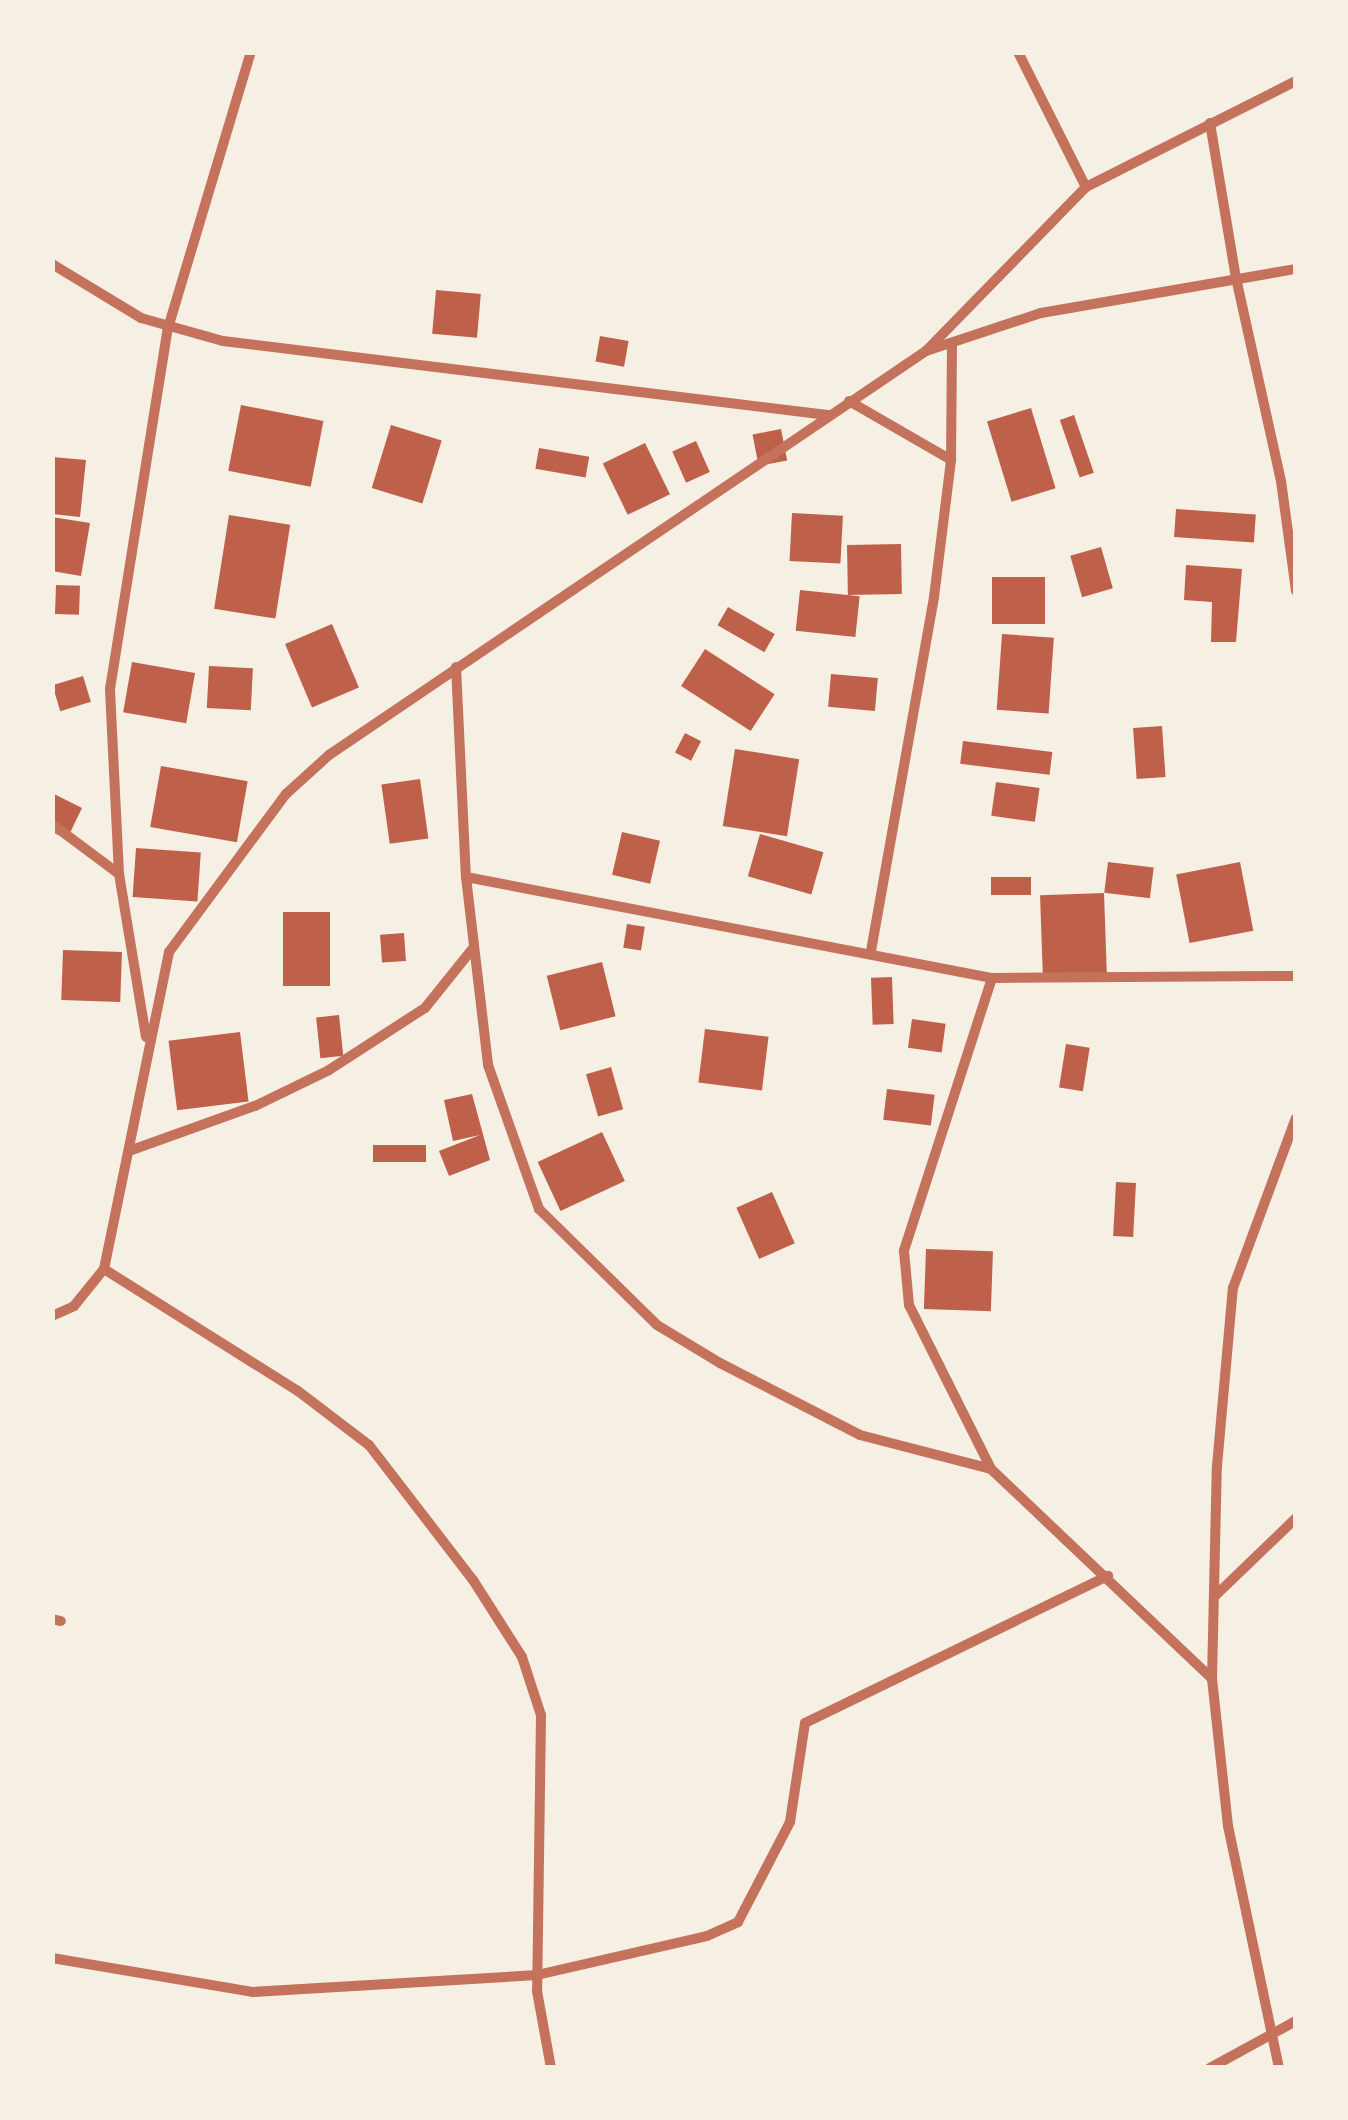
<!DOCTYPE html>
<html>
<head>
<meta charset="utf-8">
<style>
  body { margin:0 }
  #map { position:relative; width:1348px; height:2120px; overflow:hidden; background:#f6efe4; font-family:"Public Sans",sans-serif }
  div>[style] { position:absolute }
  .building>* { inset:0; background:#bf614a; transform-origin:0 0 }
  .minor>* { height:10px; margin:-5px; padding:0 5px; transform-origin:5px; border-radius:5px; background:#c5725c }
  span { translate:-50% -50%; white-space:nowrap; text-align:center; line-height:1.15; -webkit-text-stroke:9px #f6efe4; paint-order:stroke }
  .frame { position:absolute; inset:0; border:55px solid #f6efe4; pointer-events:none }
</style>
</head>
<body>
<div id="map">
  <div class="building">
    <i style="left:436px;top:290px;width:45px;height:44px;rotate:5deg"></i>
    <i style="left:600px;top:336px;width:29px;height:26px;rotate:10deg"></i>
    <i style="left:241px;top:405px;width:84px;height:67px;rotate:11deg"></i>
    <i style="left:1031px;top:408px;width:84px;height:46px;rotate:73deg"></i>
    <i style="left:1074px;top:415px;width:61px;height:15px;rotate:71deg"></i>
    <i style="left:391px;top:425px;width:53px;height:66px;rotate:17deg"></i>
    <i style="left:781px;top:429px;width:32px;height:29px;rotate:79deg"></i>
    <i style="left:696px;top:441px;width:34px;height:26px;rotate:66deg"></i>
    <i style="left:645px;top:443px;width:57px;height:47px;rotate:64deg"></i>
    <i style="left:539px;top:448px;width:51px;height:21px;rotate:10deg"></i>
    <i style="clip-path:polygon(52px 457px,86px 460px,80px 517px,52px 514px)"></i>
    <i style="left:1176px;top:509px;width:80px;height:28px;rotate:4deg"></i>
    <i style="left:792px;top:513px;width:51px;height:48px;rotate:3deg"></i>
    <i style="left:229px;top:515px;width:62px;height:95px;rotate:9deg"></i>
    <i style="clip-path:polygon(52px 517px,90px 523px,81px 576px,52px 571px)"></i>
    <i style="left:901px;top:544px;width:50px;height:54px;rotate:89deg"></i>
    <i style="left:1101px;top:547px;width:43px;height:32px;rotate:74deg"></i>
    <i style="clip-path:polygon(1186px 565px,1242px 569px,1236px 642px,1211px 642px,1212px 602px,1184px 600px)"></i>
    <i style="left:992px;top:577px;width:53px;height:47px"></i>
    <i style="left:56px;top:585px;width:24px;height:29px;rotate:2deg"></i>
    <i style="left:800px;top:590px;width:60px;height:41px;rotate:6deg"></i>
    <i style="left:728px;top:607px;width:54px;height:21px;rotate:30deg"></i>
    <i style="left:332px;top:624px;width:69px;height:51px;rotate:67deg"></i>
    <i style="left:1002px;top:634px;width:52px;height:76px;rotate:4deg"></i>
    <i style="left:705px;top:649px;width:83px;height:44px;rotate:33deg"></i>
    <i style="left:132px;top:662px;width:64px;height:51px;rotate:10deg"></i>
    <i style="left:209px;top:666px;width:44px;height:42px;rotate:3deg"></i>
    <i style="left:831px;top:674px;width:47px;height:33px;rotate:5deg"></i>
    <i style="left:83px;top:676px;width:27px;height:32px;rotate:73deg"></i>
    <i style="left:1162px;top:726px;width:51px;height:29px;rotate:86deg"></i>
    <i style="left:685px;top:733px;width:18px;height:22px;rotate:27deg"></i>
    <i style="left:963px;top:741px;width:90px;height:23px;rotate:7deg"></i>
    <i style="left:735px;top:749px;width:65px;height:78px;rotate:9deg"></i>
    <i style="left:161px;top:766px;width:88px;height:62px;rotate:10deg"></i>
    <i style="left:420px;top:779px;width:60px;height:39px;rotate:82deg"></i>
    <i style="left:996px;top:782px;width:44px;height:34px;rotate:8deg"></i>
    <i style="clip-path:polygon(52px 793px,82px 808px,67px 839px,52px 832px)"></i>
    <i style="left:622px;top:832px;width:39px;height:44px;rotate:13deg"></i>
    <i style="left:760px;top:834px;width:66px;height:44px;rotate:16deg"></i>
    <i style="left:136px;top:848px;width:65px;height:49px;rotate:4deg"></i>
    <i style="left:1108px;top:862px;width:46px;height:31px;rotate:7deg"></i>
    <i style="left:1240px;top:862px;width:70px;height:65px;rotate:79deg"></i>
    <i style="left:991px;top:877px;width:40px;height:18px"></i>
    <i style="left:1104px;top:893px;width:82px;height:64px;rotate:88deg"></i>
    <i style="left:283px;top:912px;width:47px;height:74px"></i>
    <i style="left:627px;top:924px;width:18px;height:24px;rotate:9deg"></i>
    <i style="left:404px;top:933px;width:28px;height:24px;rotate:86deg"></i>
    <i style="left:63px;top:950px;width:59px;height:50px;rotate:2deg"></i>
    <i style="left:602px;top:962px;width:56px;height:57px;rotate:76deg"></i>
    <i style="left:892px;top:977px;width:47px;height:21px;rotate:88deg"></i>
    <i style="left:339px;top:1015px;width:41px;height:23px;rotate:84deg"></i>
    <i style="left:912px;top:1019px;width:34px;height:29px;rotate:8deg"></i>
    <i style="left:705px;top:1029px;width:64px;height:54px;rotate:7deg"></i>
    <i style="left:240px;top:1032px;width:70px;height:72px;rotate:83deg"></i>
    <i style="left:1066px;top:1044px;width:24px;height:44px;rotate:9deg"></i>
    <i style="left:611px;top:1067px;width:44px;height:26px;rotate:74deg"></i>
    <i style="left:887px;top:1089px;width:48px;height:31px;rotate:7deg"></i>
    <i style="clip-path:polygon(472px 1094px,490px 1160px,449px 1176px,439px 1151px,480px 1135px,453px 1141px,444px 1100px)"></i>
    <i style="left:602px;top:1132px;width:54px;height:71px;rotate:65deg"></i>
    <i style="left:373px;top:1145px;width:53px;height:17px"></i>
    <i style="left:1116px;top:1182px;width:20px;height:54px;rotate:3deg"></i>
    <i style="left:772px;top:1192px;width:56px;height:39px;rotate:66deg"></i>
    <i style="left:926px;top:1249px;width:67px;height:60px;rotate:2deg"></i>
  </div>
  <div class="minor">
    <i style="left:1018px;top:52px;width:151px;rotate:63.3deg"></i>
    <i style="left:1210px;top:123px;width:157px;rotate:80.5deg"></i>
    <i style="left:1236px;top:278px;width:208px;rotate:77.5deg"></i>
    <i style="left:1281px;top:481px;width:111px;rotate:82.2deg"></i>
    <i style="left:52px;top:264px;width:104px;rotate:31.2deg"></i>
    <i style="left:141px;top:318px;width:85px;rotate:15.7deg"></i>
    <i style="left:223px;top:341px;width:609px;rotate:6.98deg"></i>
    <i style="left:927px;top:350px;width:228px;rotate:-45.7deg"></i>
    <i style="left:1086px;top:187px;width:235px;rotate:-26.8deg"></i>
    <i style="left:849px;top:401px;width:118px;rotate:30deg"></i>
    <i style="left:456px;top:667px;width:210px;rotate:87.3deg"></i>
    <i style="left:466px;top:877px;width:189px;rotate:83.3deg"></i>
    <i style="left:488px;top:1065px;width:153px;rotate:70.5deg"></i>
    <i style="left:539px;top:1209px;width:165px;rotate:44.5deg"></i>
    <i style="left:657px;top:1325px;width:74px;rotate:31.1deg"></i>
    <i style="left:720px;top:1363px;width:157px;rotate:27.2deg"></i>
    <i style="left:860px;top:1435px;width:135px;rotate:14.5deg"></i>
    <i style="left:52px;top:824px;width:84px;rotate:36.7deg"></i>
    <i style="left:466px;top:877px;width:536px;rotate:10.87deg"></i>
    <i style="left:992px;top:978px;width:304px;rotate:-0.4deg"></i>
    <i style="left:871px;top:951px;width:360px;rotate:-79.9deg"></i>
    <i style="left:934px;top:597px;width:138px;rotate:-82.9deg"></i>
    <i style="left:951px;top:460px;width:116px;rotate:-89.5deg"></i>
    <i style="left:992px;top:978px;width:287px;rotate:107.9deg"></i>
    <i style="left:904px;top:1251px;width:54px;rotate:84.7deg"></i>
    <i style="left:909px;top:1305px;width:183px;rotate:63.4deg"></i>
    <i style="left:991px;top:1469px;width:305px;rotate:43.5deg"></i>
    <i style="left:146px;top:1037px;width:165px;rotate:-99.4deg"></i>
    <i style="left:119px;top:874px;width:185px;rotate:-92.8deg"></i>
    <i style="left:110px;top:689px;width:366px;rotate:-80.9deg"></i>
    <i style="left:168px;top:328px;width:288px;rotate:-73.3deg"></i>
    <i style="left:129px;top:1151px;width:134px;rotate:-19.7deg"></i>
    <i style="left:255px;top:1106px;width:82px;rotate:-25.9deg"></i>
    <i style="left:329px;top:1070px;width:114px;rotate:-32.9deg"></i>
    <i style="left:425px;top:1008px;width:78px;rotate:-51.2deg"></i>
    <i style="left:104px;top:1269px;width:229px;rotate:32.2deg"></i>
    <i style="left:298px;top:1391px;width:89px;rotate:37.3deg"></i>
    <i style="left:369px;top:1445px;width:170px;rotate:52.4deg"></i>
    <i style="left:473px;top:1580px;width:91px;rotate:57.5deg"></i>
    <i style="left:522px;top:1657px;width:61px;rotate:71.9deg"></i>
    <i style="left:541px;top:1715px;width:276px;rotate:90.8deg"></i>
    <i style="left:537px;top:1991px;width:78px;rotate:79.7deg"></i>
    <i style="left:52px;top:1316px;width:24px;rotate:-24deg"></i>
    <i style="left:74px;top:1306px;width:48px;rotate:-51deg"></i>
    <i style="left:104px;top:1269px;width:324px;rotate:-78.4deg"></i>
    <i style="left:169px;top:952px;width:197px;rotate:-53.5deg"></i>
    <i style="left:286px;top:794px;width:58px;rotate:-42.2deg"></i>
    <i style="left:329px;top:755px;width:721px;rotate:-34.09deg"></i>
    <i style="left:926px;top:351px;width:121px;rotate:-18.3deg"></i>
    <i style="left:1041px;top:313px;width:259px;rotate:-9.8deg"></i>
    <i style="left:1214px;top:1597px;width:114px;rotate:-43.9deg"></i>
    <i style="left:52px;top:1619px;width:9px;rotate:13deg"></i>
    <i style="left:52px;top:1958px;width:203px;rotate:9.6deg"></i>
    <i style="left:252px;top:1992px;width:286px;rotate:-3.4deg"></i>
    <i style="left:537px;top:1975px;width:174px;rotate:-12.9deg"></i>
    <i style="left:707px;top:1936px;width:34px;rotate:-24deg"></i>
    <i style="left:738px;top:1922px;width:113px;rotate:-62.5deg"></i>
    <i style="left:790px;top:1822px;width:100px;rotate:-81.4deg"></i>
    <i style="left:805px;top:1723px;width:337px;rotate:-25.9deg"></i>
    <i style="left:1210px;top:2068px;width:98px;rotate:-28.7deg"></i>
    <i style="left:1279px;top:2068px;width:247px;rotate:-101.9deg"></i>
    <i style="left:1228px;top:1826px;width:148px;rotate:-96.2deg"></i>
    <i style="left:1212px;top:1679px;width:213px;rotate:-88.7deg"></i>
    <i style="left:1217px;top:1466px;width:179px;rotate:-84.9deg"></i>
    <i style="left:1233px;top:1288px;width:181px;rotate:-69.7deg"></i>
  </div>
  <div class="frame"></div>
</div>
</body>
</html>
